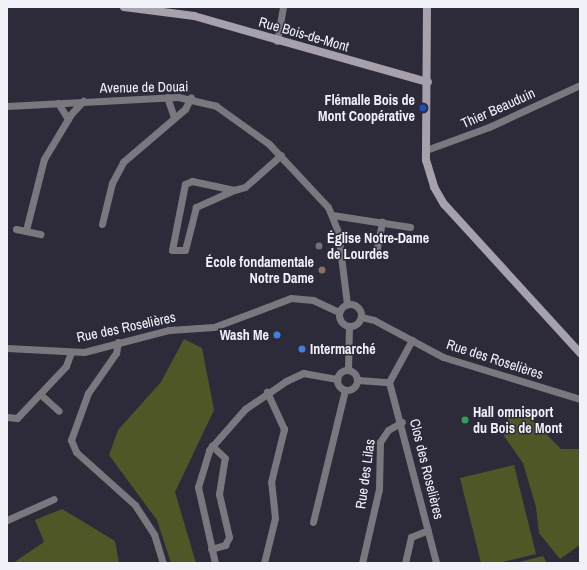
<!DOCTYPE html>
<html>
<head>
<meta charset="utf-8">
<style>
  body { margin:0 }
  #map { position:relative; width:587px; height:570px; overflow:hidden; background:#2d2b3a; font-family:"Archivo Narrow",sans-serif }
  div>[style] { position:absolute }
  .green>* { inset:0; background:#4f5726 }
  .street>* { height:7px; margin:-3.5px; padding:0 3.5px; transform-origin:3.5px; border-radius:3.5px; background:#7b777e }
  .street>.ring { margin:-3.5px; padding:0; box-sizing:content-box; background:none; border:7px solid #7b777e; border-radius:50% }
  .secondary>* { height:8px; margin:-4px; padding:0 4px; transform-origin:4px; border-radius:4px; background:#a6a1ac }
  .dots>* { width:11px; height:11px; translate:-50% -50%; box-sizing:border-box; border:2px solid #2d2b3a; border-radius:50% }
  span { translate:-50% -50%; white-space:nowrap; text-align:center; line-height:1.15; -webkit-text-stroke:3px #2d2b3a; paint-order:stroke }
  .street-label { font-size:14px; color:#f1f1fa }
  .poi-label { font-size:14px; color:#f1f1fa; font-weight:700 }
  .right { translate:-100% -50%; text-align:right }
  .left { translate:0 -50%; text-align:left }
  .frame { position:absolute; inset:0; border:8px solid #f1f1fa; pointer-events:none }
</style>
</head>
<body>
<div id="map">
  <div class="green">
    <i style="clip-path:polygon(184px 339px,202px 348px,214px 410px,175px 492px,196px 563px,171px 563px,157px 520px,109px 455px,118px 430px,161px 382px)"></i>
    <i style="clip-path:polygon(510px 409px,524px 412px,561px 449px,580px 449px,580px 545px,560px 559px,539px 533px,536px 507px,523px 463px,504px 436px)"></i>
    <i style="clip-path:polygon(514px 465px,536px 554px,498px 563px,481px 563px,460px 478px)"></i>
    <i style="clip-path:polygon(62px 509px,115px 541px,119px 563px,13px 563px,44px 542px,35px 520px)"></i>
    <i style="clip-path:polygon(543px 556px,547px 563px,515px 563px)"></i>
  </div>
  <div class="street">
    <i style="left:277px;top:41px;width:35px;rotate:-80deg"></i>
    <i style="left:167px;top:97px;width:21px;rotate:71deg"></i>
    <i style="left:58px;top:103px;width:19px;rotate:58deg"></i>
    <i style="left:7px;top:106px;width:171px;rotate:-3deg"></i>
    <i style="left:178px;top:97px;width:39px;rotate:13deg"></i>
    <i style="left:216px;top:106px;width:65px;rotate:35.6deg"></i>
    <i style="left:269px;top:144px;width:86px;rotate:46.9deg"></i>
    <i style="left:328px;top:207px;width:27px;rotate:68deg"></i>
    <i style="left:338px;top:232px;width:73px;rotate:82.9deg"></i>
    <i style="left:426px;top:150px;width:67px;rotate:-20.1deg"></i>
    <i style="left:489px;top:127px;width:100px;rotate:-24.8deg"></i>
    <i style="left:234px;top:190px;width:42px;rotate:155.9deg"></i>
    <i style="left:196px;top:207px;width:44px;rotate:104.3deg"></i>
    <i style="left:185px;top:250px;width:13px;rotate:180deg"></i>
    <i style="left:172px;top:250px;width:67px;rotate:-78.9deg"></i>
    <i style="left:185px;top:184px;width:8px;rotate:-23deg"></i>
    <i style="left:192px;top:181px;width:43px;rotate:12.1deg"></i>
    <i style="left:234px;top:190px;width:11px;rotate:-15deg"></i>
    <i style="left:245px;top:187px;width:48px;rotate:-41.6deg"></i>
    <i style="left:332px;top:215px;width:79px;rotate:8.7deg"></i>
    <i style="left:102px;top:224px;width:42px;rotate:-76.3deg"></i>
    <i style="left:112px;top:183px;width:24px;rotate:-62deg"></i>
    <i style="left:123px;top:162px;width:82px;rotate:-40.5deg"></i>
    <i style="left:185px;top:109px;width:13px;rotate:-63deg"></i>
    <i style="left:16px;top:229px;width:25px;rotate:12deg"></i>
    <i style="left:26px;top:230px;width:73px;rotate:-75.8deg"></i>
    <i style="left:44px;top:159px;width:52px;rotate:-59deg"></i>
    <i style="left:71px;top:114px;width:18px;rotate:-47deg"></i>
    <i style="left:376px;top:253px;width:32px;rotate:-79deg"></i>
    <i class="ring" style="left:339px;top:304px;width:15px;height:15px"></i>
    <i style="left:361px;top:317px;width:13px;rotate:13deg"></i>
    <i style="left:374px;top:320px;width:78px;rotate:28.2deg"></i>
    <i style="left:443px;top:357px;width:143px;rotate:17deg"></i>
    <i style="left:118px;top:342px;width:11px;rotate:100deg"></i>
    <i style="left:116px;top:353px;width:49px;rotate:125deg"></i>
    <i style="left:88px;top:393px;width:50px;rotate:109.9deg"></i>
    <i style="left:71px;top:440px;width:13px;rotate:67deg"></i>
    <i style="left:76px;top:452px;width:79px;rotate:41.9deg"></i>
    <i style="left:135px;top:505px;width:35px;rotate:57deg"></i>
    <i style="left:154px;top:534px;width:30px;rotate:73deg"></i>
    <i style="left:7px;top:348px;width:77px;rotate:3deg"></i>
    <i style="left:84px;top:352px;width:88px;rotate:-14.5deg"></i>
    <i style="left:169px;top:330px;width:45px;rotate:-3.8deg"></i>
    <i style="left:214px;top:327px;width:82px;rotate:-20.6deg"></i>
    <i style="left:291px;top:298px;width:22px;rotate:5deg"></i>
    <i style="left:313px;top:300px;width:29px;rotate:25deg"></i>
    <i class="ring" style="left:337px;top:370px;width:13px;height:13px"></i>
    <i style="left:348px;top:370px;width:43px;rotate:-88.7deg"></i>
    <i style="left:358px;top:380px;width:31px;rotate:4deg"></i>
    <i style="left:389px;top:382px;width:48px;rotate:-61.3deg"></i>
    <i style="left:389px;top:382px;width:187px;rotate:75.4deg"></i>
    <i style="left:40px;top:394px;width:25px;rotate:42deg"></i>
    <i style="left:7px;top:417px;width:10px;rotate:6deg"></i>
    <i style="left:17px;top:418px;width:71px;rotate:-46.7deg"></i>
    <i style="left:66px;top:366px;width:15px;rotate:-70deg"></i>
    <i style="left:7px;top:520px;width:51px;rotate:-24.1deg"></i>
    <i style="left:313px;top:522px;width:136px;rotate:-76.4deg"></i>
    <i style="left:211px;top:549px;width:15px;rotate:-16deg"></i>
    <i style="left:225px;top:545px;width:9px;rotate:-63deg"></i>
    <i style="left:229px;top:537px;width:44px;rotate:-103.1deg"></i>
    <i style="left:219px;top:494px;width:36px;rotate:-81deg"></i>
    <i style="left:225px;top:458px;width:18px;rotate:-137deg"></i>
    <i style="left:215px;top:563px;width:78px;rotate:-102.6deg"></i>
    <i style="left:198px;top:487px;width:39px;rotate:-73deg"></i>
    <i style="left:209px;top:450px;width:55px;rotate:-48.7deg"></i>
    <i style="left:245px;top:409px;width:50px;rotate:-34.3deg"></i>
    <i style="left:286px;top:381px;width:19px;rotate:-25deg"></i>
    <i style="left:303px;top:373px;width:35px;rotate:10deg"></i>
    <i style="left:264px;top:563px;width:46px;rotate:-76.3deg"></i>
    <i style="left:275px;top:518px;width:36px;rotate:-96deg"></i>
    <i style="left:271px;top:482px;width:55px;rotate:-76.2deg"></i>
    <i style="left:284px;top:429px;width:41px;rotate:-114.7deg"></i>
    <i style="left:362px;top:563px;width:76px;rotate:-77.1deg"></i>
    <i style="left:379px;top:489px;width:47px;rotate:-88.8deg"></i>
    <i style="left:380px;top:442px;width:14px;rotate:-56deg"></i>
    <i style="left:388px;top:430px;width:16px;rotate:-30deg"></i>
    <i style="left:405px;top:563px;width:27px;rotate:-77deg"></i>
    <i style="left:411px;top:537px;width:18px;rotate:-22deg"></i>
  </div>
  <div class="secondary">
    <i style="left:124px;top:7px;width:71px;rotate:7.3deg"></i>
    <i style="left:194px;top:16px;width:243px;rotate:15.8deg"></i>
    <i style="left:427px;top:7px;width:153px;rotate:90.4deg"></i>
    <i style="left:426px;top:160px;width:28px;rotate:73deg"></i>
    <i style="left:434px;top:187px;width:20px;rotate:60deg"></i>
    <i style="left:444px;top:204px;width:202px;rotate:47.6deg"></i>
  </div>
  <div class="dots">
    <i style="left:423px;top:108px;background:#1a4fb4"></i>
    <i style="left:319px;top:246px;background:#6b7280"></i>
    <i style="left:322px;top:270px;background:#8d6e63"></i>
    <i style="left:277px;top:335px;background:#3f7fe0"></i>
    <i style="left:302px;top:349px;background:#3f7fe0"></i>
    <i style="left:465px;top:420px;background:#2e9e5b"></i>
  </div>
  <div class="street-label">
    <span style="left:304px;top:34px;rotate:16deg">Rue Bois-de-Mont</span>
    <span style="left:144px;top:87px;rotate:-1deg">Avenue de Douai</span>
    <span style="left:498px;top:108px;rotate:-24deg">Thier Beauduin</span>
    <span style="left:126px;top:327px;rotate:-12deg">Rue des Roselières</span>
    <span style="left:495px;top:359px;rotate:18deg">Rue des Roselières</span>
    <span style="left:427px;top:469px;rotate:76deg">Clos des Roselières</span>
    <span style="left:365px;top:474px;rotate:-82deg">Rue des Lilas</span>
  </div>
  <div class="poi-label">
    <span class="right" style="left:415px;top:108px">Flémalle Bois de<br>Mont Coopérative</span>
    <span class="left" style="left:327px;top:246px">Église Notre-Dame<br>de Lourdes</span>
    <span class="right" style="left:314px;top:270px">École fondamentale<br>Notre Dame</span>
    <span class="right" style="left:269px;top:335px">Wash Me</span>
    <span class="left" style="left:310px;top:349px">Intermarché</span>
    <span class="left" style="left:473px;top:420px">Hall omnisport<br>du Bois de Mont</span>
  </div>
  <div class="frame"></div>
</div>
</body>
</html>
